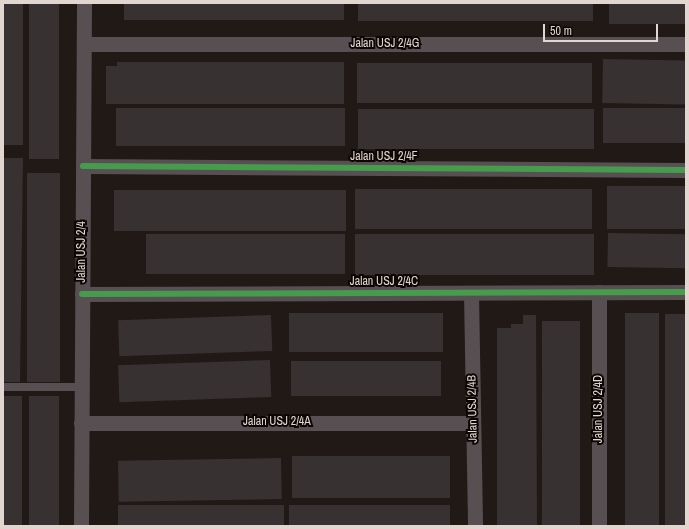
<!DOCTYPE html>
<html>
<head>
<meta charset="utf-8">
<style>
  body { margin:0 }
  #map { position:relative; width:689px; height:529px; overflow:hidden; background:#211915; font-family:"Archivo Narrow",sans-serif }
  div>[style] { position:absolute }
  .building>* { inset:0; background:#373131; transform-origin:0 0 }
  .lane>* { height:8px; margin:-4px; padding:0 4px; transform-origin:4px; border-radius:4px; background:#584f53 }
  .street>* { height:15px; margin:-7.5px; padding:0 7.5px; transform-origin:7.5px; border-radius:7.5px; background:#584f53 }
  .cycleway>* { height:6px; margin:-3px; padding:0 3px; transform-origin:3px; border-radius:3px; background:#469c4c }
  span { translate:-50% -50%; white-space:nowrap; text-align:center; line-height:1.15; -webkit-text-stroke:4px #0b0603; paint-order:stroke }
  .street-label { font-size:12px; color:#e1d6d0 }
  .frame { position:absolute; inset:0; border:4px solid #e1d6d0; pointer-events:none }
  .scale { position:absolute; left:543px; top:24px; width:115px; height:18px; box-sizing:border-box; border:2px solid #e1d6d0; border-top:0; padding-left:5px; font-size:12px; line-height:14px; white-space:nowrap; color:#e1d6d0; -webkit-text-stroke:3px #0b0603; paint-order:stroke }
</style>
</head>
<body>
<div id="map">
  <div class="building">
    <i style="left:3px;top:3px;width:20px;height:142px"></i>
    <i style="left:29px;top:3px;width:30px;height:156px"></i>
    <i style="left:124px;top:3px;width:220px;height:17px"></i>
    <i style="left:358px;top:3px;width:235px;height:18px"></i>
    <i style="left:609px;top:3px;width:77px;height:21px"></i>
    <i style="left:603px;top:59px;width:83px;height:44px;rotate:1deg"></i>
    <i style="clip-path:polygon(117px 62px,344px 62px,344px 104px,106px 104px,106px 66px,117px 66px)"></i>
    <i style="left:357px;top:63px;width:235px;height:40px"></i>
    <i style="left:345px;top:108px;width:38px;height:229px;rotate:90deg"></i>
    <i style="left:603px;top:108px;width:83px;height:35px"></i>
    <i style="left:358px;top:109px;width:236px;height:40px"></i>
    <i style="clip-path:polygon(3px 158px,23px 158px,20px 382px,3px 382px)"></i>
    <i style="left:27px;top:173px;width:33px;height:209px"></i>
    <i style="left:607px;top:186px;width:79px;height:43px"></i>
    <i style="left:355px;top:189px;width:237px;height:40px"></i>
    <i style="left:114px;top:190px;width:232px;height:41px"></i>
    <i style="left:608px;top:233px;width:78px;height:34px;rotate:1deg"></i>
    <i style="left:345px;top:234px;width:40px;height:199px;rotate:90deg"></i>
    <i style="left:355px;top:234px;width:239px;height:41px"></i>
    <i style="left:443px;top:313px;width:39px;height:154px;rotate:90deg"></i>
    <i style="left:659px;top:313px;width:213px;height:34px;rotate:90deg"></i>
    <i style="left:665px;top:314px;width:21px;height:212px"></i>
    <i style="left:271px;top:315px;width:36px;height:153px;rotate:88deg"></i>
    <i style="clip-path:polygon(523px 315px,536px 315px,537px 526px,497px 526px,497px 328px,511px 328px,511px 324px,523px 324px)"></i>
    <i style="left:542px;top:321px;width:38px;height:205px"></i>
    <i style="left:270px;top:360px;width:37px;height:152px;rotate:88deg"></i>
    <i style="left:441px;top:361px;width:35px;height:150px;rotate:90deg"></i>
    <i style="left:3px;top:396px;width:19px;height:130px"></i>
    <i style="left:29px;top:396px;width:30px;height:130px"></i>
    <i style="left:450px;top:456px;width:42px;height:158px;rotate:90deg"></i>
    <i style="left:281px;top:458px;width:41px;height:163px;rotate:89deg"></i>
    <i style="left:118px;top:505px;width:166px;height:21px"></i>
    <i style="left:289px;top:505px;width:161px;height:21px"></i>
  </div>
  <div class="lane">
    <i style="left:3px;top:387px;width:79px"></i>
  </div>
  <div class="street">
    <i style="left:84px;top:44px;width:602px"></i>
    <i style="left:83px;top:166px;width:603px;rotate:0.38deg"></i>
    <i style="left:599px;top:292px;width:234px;rotate:90deg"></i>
    <i style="left:471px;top:293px;width:233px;rotate:89deg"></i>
    <i style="left:82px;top:294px;width:604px;rotate:-0.19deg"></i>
    <i style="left:81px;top:423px;width:392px"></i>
    <i style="left:81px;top:526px;width:523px;rotate:-89.67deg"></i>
  </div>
  <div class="cycleway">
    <i style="left:83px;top:166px;width:603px;rotate:0.38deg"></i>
    <i style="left:82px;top:294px;width:604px;rotate:-0.19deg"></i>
  </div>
  <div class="street-label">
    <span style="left:385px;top:44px">Jalan USJ 2/4G</span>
    <span style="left:384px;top:157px">Jalan USJ 2/4F</span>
    <span style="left:82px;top:252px;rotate:-90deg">Jalan USJ 2/4</span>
    <span style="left:384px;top:282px">Jalan USJ 2/4C</span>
    <span style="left:473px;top:409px;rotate:-91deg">Jalan USJ 2/4B</span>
    <span style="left:599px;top:409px;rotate:-90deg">Jalan USJ 2/4D</span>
    <span style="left:277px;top:422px">Jalan USJ 2/4A</span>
  </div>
  <div class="frame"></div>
  <div class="scale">50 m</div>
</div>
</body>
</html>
